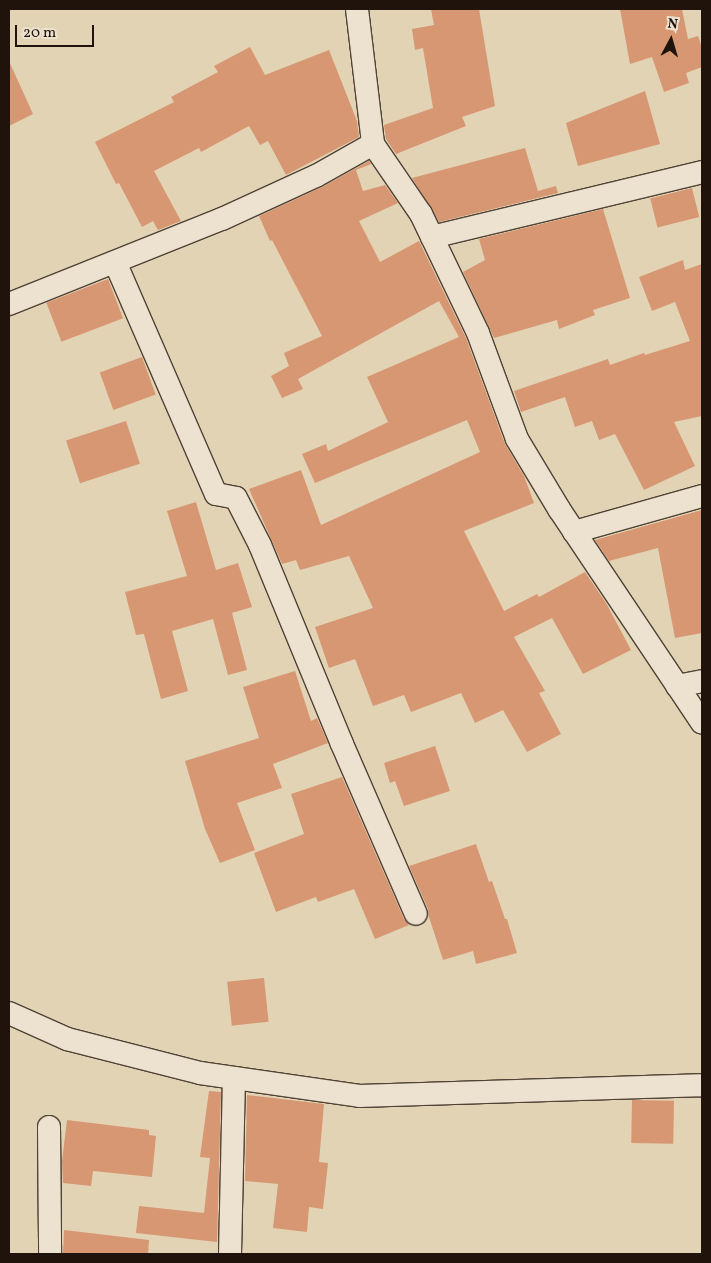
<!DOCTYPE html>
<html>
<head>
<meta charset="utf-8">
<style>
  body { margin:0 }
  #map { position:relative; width:711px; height:1263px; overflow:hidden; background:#e2d3b5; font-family:Vollkorn,serif }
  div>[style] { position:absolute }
  .building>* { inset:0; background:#d79773; transform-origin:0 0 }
  .roads { filter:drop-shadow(1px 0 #504336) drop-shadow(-1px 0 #504336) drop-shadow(0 1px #504336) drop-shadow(0 -1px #504336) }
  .street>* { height:22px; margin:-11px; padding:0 11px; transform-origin:11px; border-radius:11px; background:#ece2cf }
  span { translate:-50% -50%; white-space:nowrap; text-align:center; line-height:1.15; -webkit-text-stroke:4px #ece2cf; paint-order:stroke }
  .frame { position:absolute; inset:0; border:10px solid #1f130c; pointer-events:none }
  .north { position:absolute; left:646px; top:15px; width:50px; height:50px; -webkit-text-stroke:4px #ece2cf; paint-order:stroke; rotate:6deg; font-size:14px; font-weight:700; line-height:20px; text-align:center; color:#1f130c }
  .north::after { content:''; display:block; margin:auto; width:18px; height:22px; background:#1f130c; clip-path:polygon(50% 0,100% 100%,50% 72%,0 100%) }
  .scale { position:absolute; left:15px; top:25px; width:79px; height:22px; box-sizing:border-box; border:2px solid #1f130c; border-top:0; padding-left:6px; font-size:15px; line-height:18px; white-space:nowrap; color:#1f130c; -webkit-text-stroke:4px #ece2cf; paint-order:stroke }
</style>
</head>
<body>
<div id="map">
  <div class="building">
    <i style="clip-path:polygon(431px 9px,479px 9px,495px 106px,462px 117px,466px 126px,396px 154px,386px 139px,384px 125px,433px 108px,423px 48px,415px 50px,412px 29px,434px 25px)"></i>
    <i style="clip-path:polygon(620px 9px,682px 9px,688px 39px,698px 36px,702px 48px,702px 67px,686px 73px,689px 83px,664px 92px,652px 57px,630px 64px)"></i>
    <i style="clip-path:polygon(250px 47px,265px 75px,329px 50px,357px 121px,359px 137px,286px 175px,268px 141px,260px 145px,249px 126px,201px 152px,199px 148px,154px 171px,181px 221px,158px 230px,153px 221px,142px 227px,119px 183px,116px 184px,95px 142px,174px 102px,171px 97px,218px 72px,214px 66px)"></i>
    <i style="clip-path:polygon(9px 61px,33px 114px,9px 126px)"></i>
    <i style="clip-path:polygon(645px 91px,660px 144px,578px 166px,566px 123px)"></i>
    <i style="clip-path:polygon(525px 148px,538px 191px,556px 186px,558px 193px,439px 222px,412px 178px)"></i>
    <i style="clip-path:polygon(369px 161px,371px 164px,356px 170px,363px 191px,385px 185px,398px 203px,359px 221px,380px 262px,419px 241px,466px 338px,505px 444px,524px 476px,534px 503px,464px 531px,504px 611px,537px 594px,539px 597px,585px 572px,606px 603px,631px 650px,583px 674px,552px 618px,514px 637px,545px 691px,539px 693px,561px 734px,527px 752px,503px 710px,475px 723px,461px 693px,411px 712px,404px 695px,373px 706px,355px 659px,329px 668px,315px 627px,373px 608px,349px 556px,300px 570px,296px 560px,282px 564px,249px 489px,301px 470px,321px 525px,480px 452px,467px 420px,315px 483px,302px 454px,326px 444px,328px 451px,388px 422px,367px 377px,459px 337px,439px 301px,298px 379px,303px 389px,282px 398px,271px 376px,289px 366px,284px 353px,322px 336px,272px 240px,270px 241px,259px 216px,322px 187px)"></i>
    <i style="left:692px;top:188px;width:30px;height:43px;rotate:76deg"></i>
    <i style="clip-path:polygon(603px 209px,630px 298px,593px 310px,595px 315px,559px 329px,557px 320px,494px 338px,463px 272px,485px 260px,479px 239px)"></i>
    <i style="clip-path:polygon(683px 260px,685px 270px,702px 264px,702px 416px,674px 422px,695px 466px,644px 490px,615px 434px,599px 440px,592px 421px,575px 427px,565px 397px,521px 412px,514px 391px,608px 359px,610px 365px,644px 353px,645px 355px,690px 341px,675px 302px,652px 311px,639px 277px)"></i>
    <i style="left:108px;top:279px;width:42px;height:66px;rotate:69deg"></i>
    <i style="left:142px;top:357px;width:40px;height:45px;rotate:70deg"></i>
    <i style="left:126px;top:421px;width:45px;height:63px;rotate:72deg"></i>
    <i style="clip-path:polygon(196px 502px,216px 570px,238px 563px,252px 607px,232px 613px,247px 670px,228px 675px,213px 619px,172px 631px,188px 691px,161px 699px,144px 634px,136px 635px,125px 592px,187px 576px,167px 511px)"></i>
    <i style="clip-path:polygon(702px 510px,702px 633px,675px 638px,658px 548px,609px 561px,595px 540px)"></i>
    <i style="clip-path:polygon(295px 671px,311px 721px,317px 718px,328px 743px,273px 764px,282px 788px,237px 803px,255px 850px,220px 863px,205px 829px,185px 761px,259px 738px,243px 687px)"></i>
    <i style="clip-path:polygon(435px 746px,450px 791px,404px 806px,395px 781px,390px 783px,384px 763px)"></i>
    <i style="clip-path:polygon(342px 777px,404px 919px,409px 925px,375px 939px,354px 889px,318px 902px,316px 897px,276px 912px,254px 853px,304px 834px,291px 794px)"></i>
    <i style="clip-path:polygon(476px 844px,489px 882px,492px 881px,505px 919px,507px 919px,517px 953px,476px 964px,473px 951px,443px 960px,429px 917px,428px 909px,409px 866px)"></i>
    <i style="left:264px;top:978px;width:44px;height:37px;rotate:84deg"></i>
    <i style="clip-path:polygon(209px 1091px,221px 1092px,217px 1242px,136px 1233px,139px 1206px,204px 1213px,210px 1158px,200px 1157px)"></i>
    <i style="clip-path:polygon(247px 1095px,324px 1104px,319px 1162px,328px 1163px,323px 1209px,309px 1207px,307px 1232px,273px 1228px,278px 1184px,245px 1181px)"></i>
    <i style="left:632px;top:1100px;width:42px;height:43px;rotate:1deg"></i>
    <i style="clip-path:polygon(67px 1120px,149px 1130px,149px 1135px,156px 1136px,152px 1177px,93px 1171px,91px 1186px,63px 1183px,62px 1161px)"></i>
    <i style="clip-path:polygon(64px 1230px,149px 1240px,148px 1254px,63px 1254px)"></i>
  </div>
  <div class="roads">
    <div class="street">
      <i style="left:357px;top:9px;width:136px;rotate:83.2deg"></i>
      <i style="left:373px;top:144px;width:85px;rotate:55.6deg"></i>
      <i style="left:421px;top:214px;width:132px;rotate:64.4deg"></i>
      <i style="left:478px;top:333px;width:113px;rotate:69.8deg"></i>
      <i style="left:517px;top:439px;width:82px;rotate:59deg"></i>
      <i style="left:559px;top:509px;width:257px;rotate:56.2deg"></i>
      <i style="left:432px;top:237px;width:278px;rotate:-13.5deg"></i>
      <i style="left:115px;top:262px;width:253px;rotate:66.5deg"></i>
      <i style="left:216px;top:494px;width:20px;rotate:11deg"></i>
      <i style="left:236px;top:498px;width:53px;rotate:62.9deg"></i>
      <i style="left:260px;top:545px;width:215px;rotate:67.6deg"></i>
      <i style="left:342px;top:744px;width:185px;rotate:66.5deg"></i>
      <i style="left:9px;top:304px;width:229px;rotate:-21.8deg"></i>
      <i style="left:222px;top:219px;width:103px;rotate:-24.6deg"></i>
      <i style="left:316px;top:176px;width:65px;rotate:-29.3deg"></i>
      <i style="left:574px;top:532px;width:133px;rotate:-15.7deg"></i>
      <i style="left:677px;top:686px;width:25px;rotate:-11deg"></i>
      <i style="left:9px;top:1013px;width:64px;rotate:24.1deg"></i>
      <i style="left:67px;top:1039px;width:137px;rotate:14.3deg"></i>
      <i style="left:200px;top:1073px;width:161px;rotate:8.2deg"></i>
      <i style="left:359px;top:1096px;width:343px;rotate:-1.8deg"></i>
      <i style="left:49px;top:1127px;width:127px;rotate:89.5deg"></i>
      <i style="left:230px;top:1254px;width:176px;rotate:-88.7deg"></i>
    </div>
  </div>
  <div class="frame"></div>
  <div class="north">N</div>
  <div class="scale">20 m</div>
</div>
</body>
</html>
